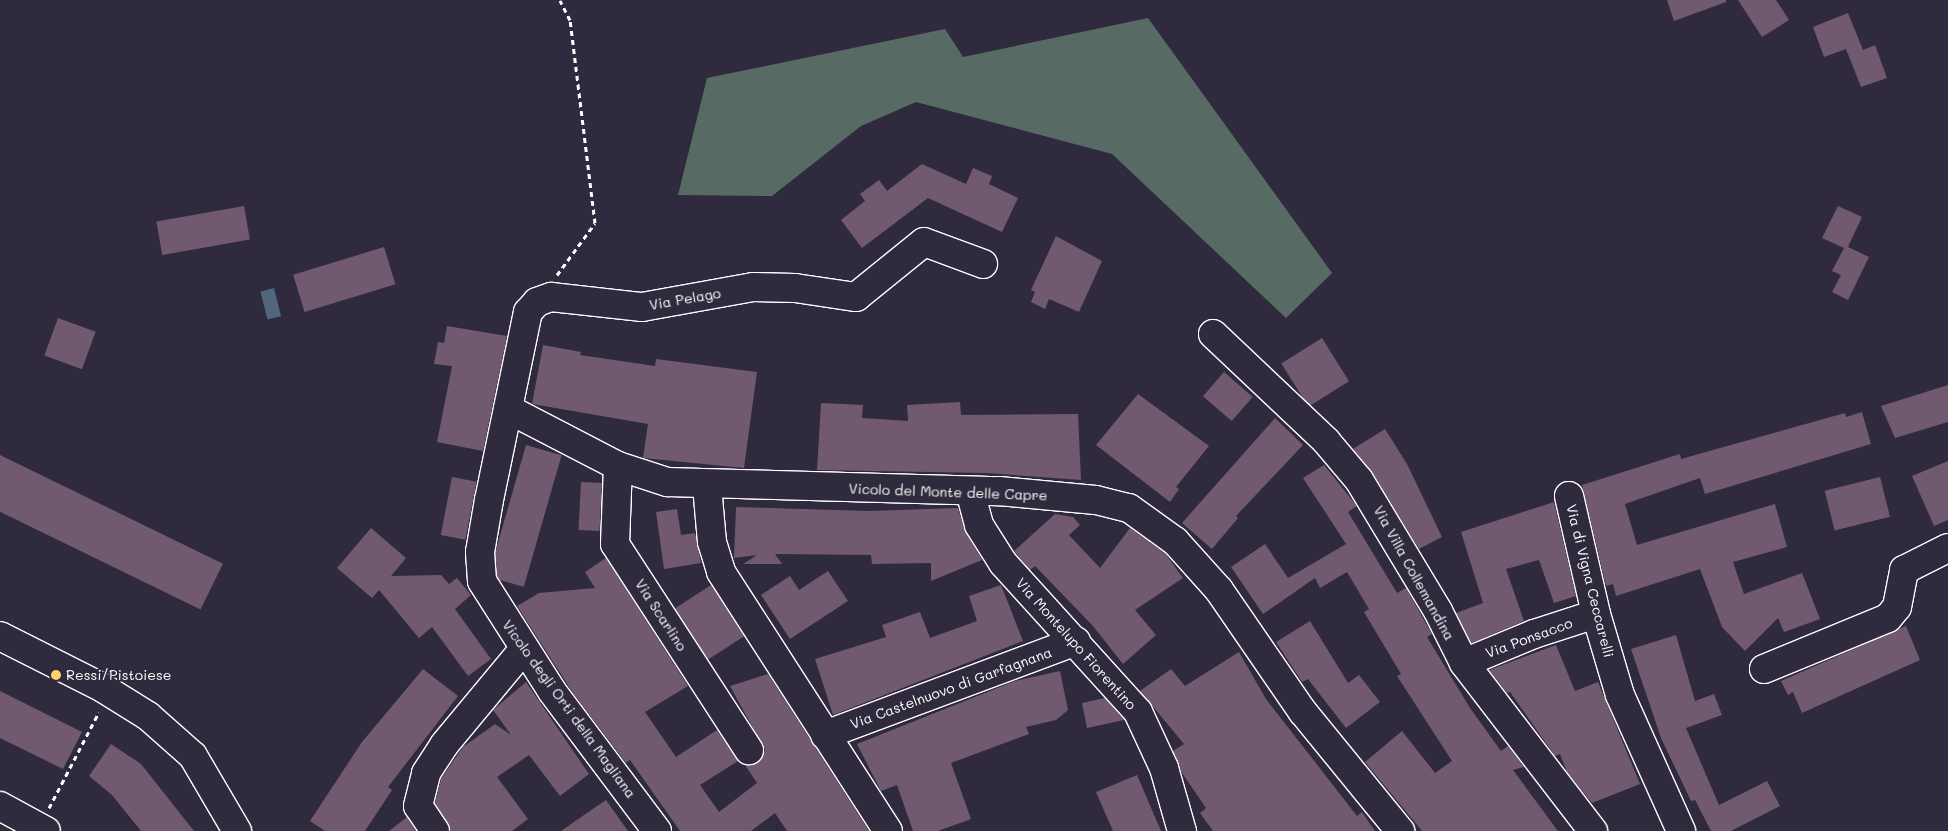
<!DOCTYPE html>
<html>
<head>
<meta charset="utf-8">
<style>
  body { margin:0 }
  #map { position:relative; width:1948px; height:831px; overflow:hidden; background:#2f2a3d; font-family:Mali,sans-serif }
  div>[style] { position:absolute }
  .green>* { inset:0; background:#586a64 }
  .water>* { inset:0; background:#4f677a; transform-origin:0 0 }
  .building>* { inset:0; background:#715a6f; transform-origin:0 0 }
  .path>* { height:3px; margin-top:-1.5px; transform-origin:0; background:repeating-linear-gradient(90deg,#fff 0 5px,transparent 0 9px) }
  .roads { filter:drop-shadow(1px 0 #fff) drop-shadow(-1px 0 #fff) drop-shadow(0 1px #fff) drop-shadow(0 -1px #fff) }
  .minor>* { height:28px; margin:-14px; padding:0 14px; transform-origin:14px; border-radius:14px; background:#2f2a3d }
  .dots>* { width:14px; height:14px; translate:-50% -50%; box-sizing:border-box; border:2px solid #2f2a3d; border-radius:50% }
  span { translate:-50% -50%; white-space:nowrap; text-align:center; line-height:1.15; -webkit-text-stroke:4px #2f2a3d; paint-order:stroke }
  .street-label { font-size:14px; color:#fff }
  .poi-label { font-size:14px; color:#fff }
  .left { translate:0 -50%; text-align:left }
</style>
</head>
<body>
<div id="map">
  <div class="green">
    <i style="clip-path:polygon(1148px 18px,1332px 273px,1286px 318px,1112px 154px,916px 102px,861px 126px,772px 196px,678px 195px,707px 78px,945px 29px,963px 57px)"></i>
  </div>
  <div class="water">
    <i style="left:274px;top:288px;width:29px;height:14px;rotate:76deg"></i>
  </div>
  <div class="building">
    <i style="clip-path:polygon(1667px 0,1726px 0,1726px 2px,1674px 21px)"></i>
    <i style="clip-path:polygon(1738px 0,1776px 0,1789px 20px,1762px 37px)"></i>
    <i style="clip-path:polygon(1848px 13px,1863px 50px,1875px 45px,1887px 78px,1861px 87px,1846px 49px,1824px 57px,1813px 27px)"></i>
    <i style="clip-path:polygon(922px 164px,966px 184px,973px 168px,992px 176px,989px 184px,1018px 198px,1002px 232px,928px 198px,862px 248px,841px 220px,865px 201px,860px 194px,879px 180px,887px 191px)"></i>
    <i style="left:244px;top:206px;width:34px;height:89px;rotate:80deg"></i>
    <i style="clip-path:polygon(1838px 206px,1862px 217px,1848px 247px,1869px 257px,1848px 300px,1832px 292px,1841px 275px,1832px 271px,1844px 248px,1822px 238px)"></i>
    <i style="clip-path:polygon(1056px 236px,1102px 261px,1079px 312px,1049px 299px,1045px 309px,1031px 302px,1035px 292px,1031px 290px)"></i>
    <i style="left:384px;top:247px;width:39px;height:95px;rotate:73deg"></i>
    <i style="left:58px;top:318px;width:40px;height:40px;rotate:20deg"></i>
    <i style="clip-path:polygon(447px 326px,507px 336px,483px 451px,437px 442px,452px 366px,434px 364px,438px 342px,444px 343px)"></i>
    <i style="left:1322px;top:338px;width:51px;height:48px;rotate:58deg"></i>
    <i style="clip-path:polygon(543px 345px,581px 352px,580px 355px,655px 366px,656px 359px,757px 372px,744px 468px,643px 458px,648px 424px,532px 404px)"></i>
    <i style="left:1224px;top:372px;width:38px;height:32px;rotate:41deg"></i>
    <i style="clip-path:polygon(1948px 385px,1948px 422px,1895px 438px,1881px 406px)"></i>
    <i style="clip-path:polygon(1138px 394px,1209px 446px,1176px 487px,1179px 489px,1170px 502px,1096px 445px)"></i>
    <i style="clip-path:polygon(960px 402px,961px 415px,1078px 414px,1081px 480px,986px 473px,817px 470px,821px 403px,863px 405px,862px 418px,908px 421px,907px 405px)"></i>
    <i style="clip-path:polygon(1862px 412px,1871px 444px,1705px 494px,1700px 478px,1625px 504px,1637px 545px,1775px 504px,1787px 547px,1733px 562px,1744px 594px,1802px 573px,1820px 619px,1784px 632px,1778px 618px,1745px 651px,1722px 627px,1700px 569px,1616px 596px,1613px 584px,1606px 586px,1582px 485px,1680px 454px,1681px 459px,1845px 413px,1846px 417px)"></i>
    <i style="clip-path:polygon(1275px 418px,1303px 445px,1236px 516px,1238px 518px,1212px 549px,1182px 523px)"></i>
    <i style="clip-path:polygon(1385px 429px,1407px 464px,1442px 537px,1419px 549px,1372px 472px,1353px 449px)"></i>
    <i style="left:526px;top:445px;width:37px;height:137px;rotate:16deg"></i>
    <i style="left:0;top:455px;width:248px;height:51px;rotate:26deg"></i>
    <i style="clip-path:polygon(1948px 461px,1948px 520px,1934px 526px,1912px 476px)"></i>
    <i style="clip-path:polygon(1324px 465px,1357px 506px,1348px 512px,1397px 593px,1406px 588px,1432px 634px,1427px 637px,1470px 708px,1501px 751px,1508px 746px,1524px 767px,1513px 770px,1558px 831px,1422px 831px,1365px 762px,1402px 731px,1435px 773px,1452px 761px,1397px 676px,1401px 674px,1364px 612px,1369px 609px,1347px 572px,1320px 588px,1315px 578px,1263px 614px,1231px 567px,1265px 544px,1288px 578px,1346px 544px,1303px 478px)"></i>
    <i style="left:452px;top:477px;width:25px;height:59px;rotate:11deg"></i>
    <i style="left:1880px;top:477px;width:41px;height:57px;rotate:76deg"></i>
    <i style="left:581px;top:482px;width:21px;height:48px;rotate:3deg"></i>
    <i style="clip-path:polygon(1554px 502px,1576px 596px,1554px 603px,1539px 560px,1506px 569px,1524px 621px,1471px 643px,1456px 613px,1483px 603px,1461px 532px)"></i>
    <i style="clip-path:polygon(736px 507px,870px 511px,958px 508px,966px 533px,982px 560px,931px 581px,931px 563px,872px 564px,871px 555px,775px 554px,782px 564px,743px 564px,757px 555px,734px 558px)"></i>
    <i style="clip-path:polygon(677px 509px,681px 535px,695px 533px,701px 563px,664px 569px,656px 512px)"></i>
    <i style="clip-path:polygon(1055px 514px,1073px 517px,1080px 525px,1069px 535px,1100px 568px,1130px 528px,1165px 553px,1183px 578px,1135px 610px,1156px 635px,1123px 664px,1093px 626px,1035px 566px,1030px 570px,1014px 551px)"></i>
    <i style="clip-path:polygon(371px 528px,406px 558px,391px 576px,441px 575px,449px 584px,457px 578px,471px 595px,455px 609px,491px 659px,468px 676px,432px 627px,419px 638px,379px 590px,372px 598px,337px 568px)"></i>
    <i style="clip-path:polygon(606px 558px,688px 686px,645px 712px,676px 757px,717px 730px,738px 761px,700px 785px,719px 812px,757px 783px,745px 765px,758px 763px,765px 750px,730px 686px,768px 674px,869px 831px,787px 831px,775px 813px,751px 831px,680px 831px,630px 760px,626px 763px,573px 693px,517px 606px,539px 593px,595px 588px,585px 572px)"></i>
    <i style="clip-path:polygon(828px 571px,848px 601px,790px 639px,761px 595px,790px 576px,799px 590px)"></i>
    <i style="left:711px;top:585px;width:61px;height:43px;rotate:57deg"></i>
    <i style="clip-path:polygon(1001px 585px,1023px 641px,833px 715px,815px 659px,886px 637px,882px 625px,920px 612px,930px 638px,977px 621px,969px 596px)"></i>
    <i style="clip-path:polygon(1310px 621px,1348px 683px,1359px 675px,1380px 702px,1346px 728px,1308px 679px,1302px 682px,1276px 642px)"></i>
    <i style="clip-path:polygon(1906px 626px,1920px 660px,1802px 713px,1793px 692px,1788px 695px,1781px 681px)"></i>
    <i style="clip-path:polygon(1676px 635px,1695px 701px,1714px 694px,1722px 715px,1686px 728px,1719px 805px,1767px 781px,1780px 806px,1731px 831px,1711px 831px,1695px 800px,1691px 801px,1661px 738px,1631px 649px)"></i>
    <i style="clip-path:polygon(1556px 645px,1575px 691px,1598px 682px,1640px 784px,1592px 803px,1567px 772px,1560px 754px,1555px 756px,1510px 692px,1507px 693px,1489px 670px)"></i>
    <i style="clip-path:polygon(1239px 652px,1266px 699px,1357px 816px,1362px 812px,1375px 831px,1213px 831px,1200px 813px,1206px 808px,1182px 773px,1173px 751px,1184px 744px,1140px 691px,1171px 669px,1185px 686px)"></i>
    <i style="clip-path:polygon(423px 669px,458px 696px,388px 787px,392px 790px,365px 831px,325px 831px,310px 821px,362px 742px)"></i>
    <i style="clip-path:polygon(1060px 671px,1068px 710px,1056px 720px,1026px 727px,1029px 734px,951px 763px,971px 819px,938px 831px,913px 831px,897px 785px,881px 791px,857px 744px,1015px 681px)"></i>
    <i style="clip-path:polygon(526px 682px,589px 774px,560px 796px,529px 755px,497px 777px,528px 819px,512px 831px,450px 831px,435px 803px,441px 779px,463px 747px,495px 724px,511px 735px,493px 710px)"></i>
    <i style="clip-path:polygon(0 691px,82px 732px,63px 769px,0 738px)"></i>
    <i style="clip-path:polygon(1105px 698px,1124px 720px,1087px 728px,1082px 703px)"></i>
    <i style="clip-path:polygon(111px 744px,141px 764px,194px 831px,141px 831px,112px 795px,89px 776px)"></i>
    <i style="clip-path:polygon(1137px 775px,1161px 831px,1113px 831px,1096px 792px)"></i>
    <i style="clip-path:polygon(606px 800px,628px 831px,561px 831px,584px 815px)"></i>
    <i style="clip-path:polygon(407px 817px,416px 831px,389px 831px)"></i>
  </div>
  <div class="path">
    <i style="left:557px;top:275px;width:64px;rotate:-53.8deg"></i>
    <i style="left:595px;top:223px;width:205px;rotate:-97deg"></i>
    <i style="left:570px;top:20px;width:22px;rotate:-117deg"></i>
    <i style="left:49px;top:808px;width:108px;rotate:-62.5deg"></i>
  </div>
  <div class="roads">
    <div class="minor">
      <i style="left:1213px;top:334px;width:156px;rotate:43.4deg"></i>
      <i style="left:1326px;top:441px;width:51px;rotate:49.8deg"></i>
      <i style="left:1359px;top:480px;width:153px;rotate:58.9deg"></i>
      <i style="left:1438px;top:611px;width:58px;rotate:63.4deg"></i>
      <i style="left:1464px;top:663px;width:212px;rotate:52.5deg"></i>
      <i style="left:508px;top:409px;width:124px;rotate:27.4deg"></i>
      <i style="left:618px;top:466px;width:52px;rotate:18.1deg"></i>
      <i style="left:667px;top:482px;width:332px;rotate:1.6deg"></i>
      <i style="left:999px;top:491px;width:97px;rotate:5.3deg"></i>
      <i style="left:1096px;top:500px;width:34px;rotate:14deg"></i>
      <i style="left:1129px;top:508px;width:57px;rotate:35.7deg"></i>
      <i style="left:1175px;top:541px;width:66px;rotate:48.1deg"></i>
      <i style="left:1219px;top:590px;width:148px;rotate:55.5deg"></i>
      <i style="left:1303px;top:712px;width:154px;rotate:50.8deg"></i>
      <i style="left:618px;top:466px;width:78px;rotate:92.2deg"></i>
      <i style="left:615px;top:544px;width:246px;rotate:57deg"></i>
      <i style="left:707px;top:486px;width:56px;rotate:84.9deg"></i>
      <i style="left:712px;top:542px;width:31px;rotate:73deg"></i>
      <i style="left:721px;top:572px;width:308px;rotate:57.2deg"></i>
      <i style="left:970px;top:491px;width:35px;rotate:75deg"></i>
      <i style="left:979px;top:525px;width:45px;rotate:57.7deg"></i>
      <i style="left:1003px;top:563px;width:201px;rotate:47.8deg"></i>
      <i style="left:1138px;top:712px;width:62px;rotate:65.1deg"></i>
      <i style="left:1164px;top:768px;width:66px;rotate:74.1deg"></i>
      <i style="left:1569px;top:496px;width:121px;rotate:77.1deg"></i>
      <i style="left:1596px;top:614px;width:84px;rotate:73.5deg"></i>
      <i style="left:1620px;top:695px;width:149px;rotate:65.8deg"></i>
      <i style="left:0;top:636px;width:115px;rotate:26.8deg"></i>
      <i style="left:103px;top:688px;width:53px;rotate:31.9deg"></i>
      <i style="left:148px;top:716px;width:60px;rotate:41.6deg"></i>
      <i style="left:193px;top:756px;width:87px;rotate:59.6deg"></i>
      <i style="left:1464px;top:663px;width:76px;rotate:-22.5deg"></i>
      <i style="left:1534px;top:634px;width:65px;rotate:-17.9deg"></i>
      <i style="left:1764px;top:669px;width:134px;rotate:-22.4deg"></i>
      <i style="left:1888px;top:618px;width:14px;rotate:-51deg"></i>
      <i style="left:1897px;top:607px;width:38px;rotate:-79deg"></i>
      <i style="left:1904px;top:570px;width:49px;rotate:-26.6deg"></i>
      <i style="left:825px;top:735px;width:268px;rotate:-20.5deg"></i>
      <i style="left:0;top:806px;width:52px;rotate:28.5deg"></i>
      <i style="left:435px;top:831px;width:30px;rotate:-124deg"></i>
      <i style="left:418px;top:806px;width:34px;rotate:-76deg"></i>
      <i style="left:426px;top:773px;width:33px;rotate:-57deg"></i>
      <i style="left:444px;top:745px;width:124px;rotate:-50.3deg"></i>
      <i style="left:657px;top:831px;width:175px;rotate:-126.9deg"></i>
      <i style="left:552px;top:691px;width:130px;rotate:-122.5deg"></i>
      <i style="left:482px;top:581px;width:29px;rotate:-94deg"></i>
      <i style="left:480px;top:552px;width:53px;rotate:-80.2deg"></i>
      <i style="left:489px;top:500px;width:192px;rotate:-78.3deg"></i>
      <i style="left:528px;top:312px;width:13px;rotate:-48deg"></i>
      <i style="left:537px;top:302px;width:15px;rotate:-20deg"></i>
      <i style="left:551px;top:297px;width:92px;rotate:6.3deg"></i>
      <i style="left:642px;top:307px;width:113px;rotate:-10.2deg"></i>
      <i style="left:753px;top:287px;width:42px;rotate:1.4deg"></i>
      <i style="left:795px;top:288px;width:62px;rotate:8.4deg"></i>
      <i style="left:856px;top:297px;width:87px;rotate:-39deg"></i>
      <i style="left:924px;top:242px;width:63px;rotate:20.4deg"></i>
    </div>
  </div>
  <div class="dots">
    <i style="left:56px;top:675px;background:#ffd166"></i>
  </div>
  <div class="street-label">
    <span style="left:685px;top:299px;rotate:-10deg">Via Pelago</span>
    <span style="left:948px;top:492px;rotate:2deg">Vicolo del Monte delle Capre</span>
    <span style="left:1414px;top:573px;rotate:61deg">Via Villa Collemandina</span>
    <span style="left:1590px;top:581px;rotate:76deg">Via di Vigna Ceccarelli</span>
    <span style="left:661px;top:615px;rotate:57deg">Via Scarlino</span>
    <span style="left:1529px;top:638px;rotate:-20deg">Via Ponsacco</span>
    <span style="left:1076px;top:644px;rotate:48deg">Via Montelupo Fiorentino</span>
    <span style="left:951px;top:688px;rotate:-20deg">Via Castelnuovo di Garfagnana</span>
    <span style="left:569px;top:709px;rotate:54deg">Vicolo degli Orti della Magliana</span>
  </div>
  <div class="poi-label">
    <span class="left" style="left:66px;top:675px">Ressi/Pistoiese</span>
  </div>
</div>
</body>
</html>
